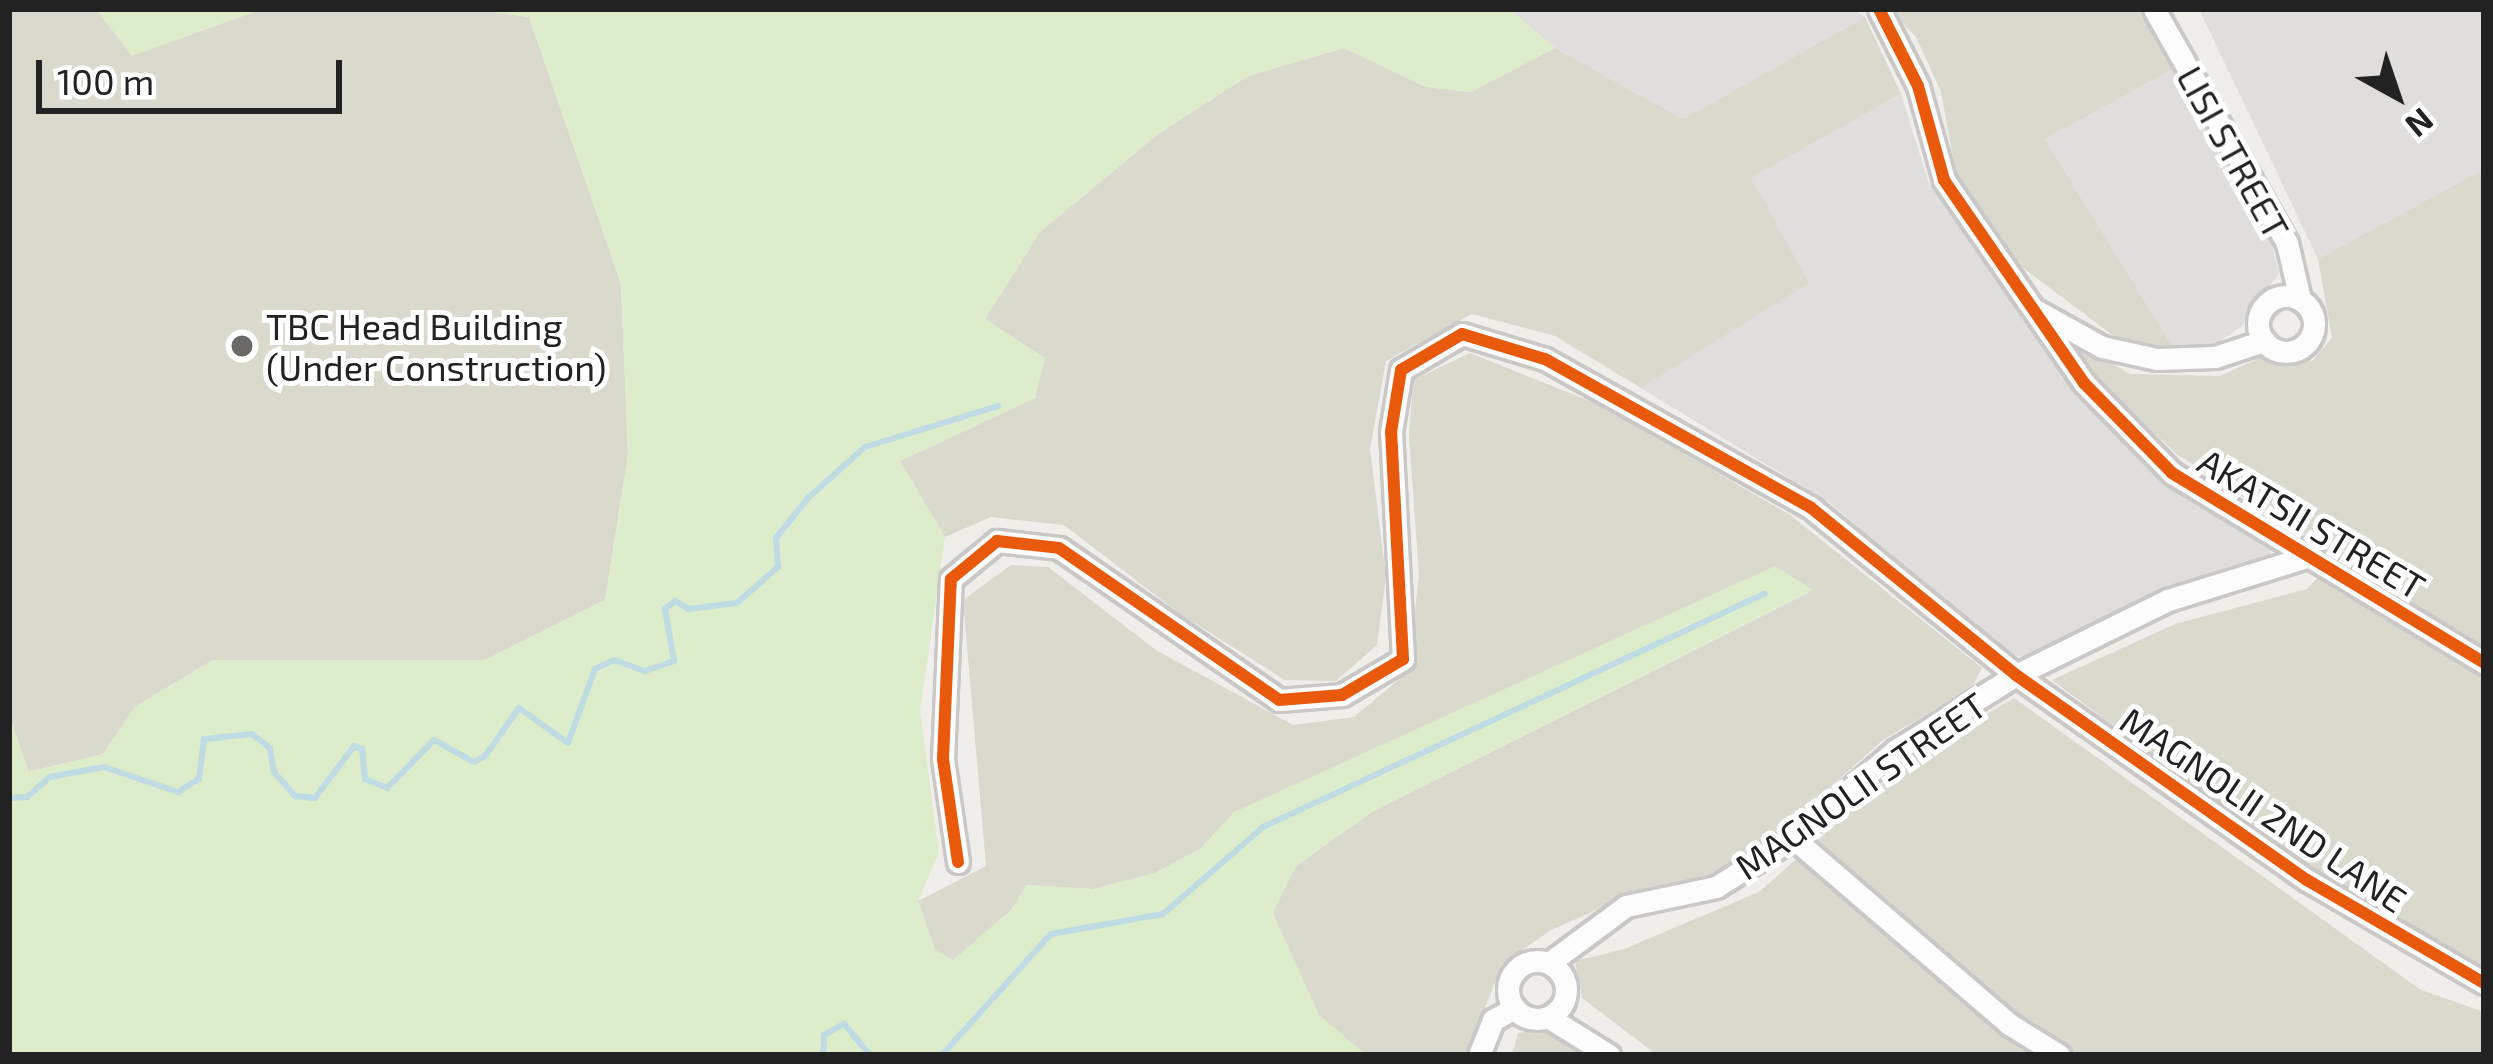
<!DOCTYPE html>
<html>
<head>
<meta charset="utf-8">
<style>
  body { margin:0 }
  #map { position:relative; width:2493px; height:1064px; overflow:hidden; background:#f0eeeb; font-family:"Exo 2",sans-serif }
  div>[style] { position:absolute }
  .residential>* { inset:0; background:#dfdedc }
  .construction>* { inset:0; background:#d9d9cd }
  .grass>* { inset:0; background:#ddeccb }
  .stream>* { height:6px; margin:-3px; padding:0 3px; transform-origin:3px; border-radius:3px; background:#bfdbe3 }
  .roads { filter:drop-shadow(3px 0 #c9c8c7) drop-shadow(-3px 0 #c9c8c7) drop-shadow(0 3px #c9c8c7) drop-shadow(0 -3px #c9c8c7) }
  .minor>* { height:21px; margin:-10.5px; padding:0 10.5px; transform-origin:10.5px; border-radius:10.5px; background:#fdfcfc }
  .minor>.ring { margin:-10.5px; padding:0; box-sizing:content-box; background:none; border:21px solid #fdfcfc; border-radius:50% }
  .cycleway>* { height:12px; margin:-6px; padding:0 6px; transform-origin:6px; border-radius:6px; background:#e8590c }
  .dots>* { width:33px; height:33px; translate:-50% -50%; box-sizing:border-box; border:6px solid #fff; border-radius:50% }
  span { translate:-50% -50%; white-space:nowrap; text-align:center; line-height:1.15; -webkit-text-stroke:10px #fff; paint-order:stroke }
  .street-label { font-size:36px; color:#222 }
  .poi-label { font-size:36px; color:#222 }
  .left { translate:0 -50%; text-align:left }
  .frame { position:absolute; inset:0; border:12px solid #222; pointer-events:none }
  .north { position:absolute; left:2337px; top:36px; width:120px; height:120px; -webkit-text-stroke:9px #fff; paint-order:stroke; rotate:140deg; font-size:33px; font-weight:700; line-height:48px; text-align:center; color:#222 }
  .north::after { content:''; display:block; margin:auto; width:42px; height:54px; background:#222; clip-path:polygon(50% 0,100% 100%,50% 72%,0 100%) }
  .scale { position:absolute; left:36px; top:60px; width:306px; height:54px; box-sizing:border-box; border:6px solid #222; border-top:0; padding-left:15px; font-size:36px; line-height:42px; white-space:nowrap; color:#222; -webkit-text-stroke:9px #fff; paint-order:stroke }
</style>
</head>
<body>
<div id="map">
  <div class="residential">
    <i style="clip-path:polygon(1509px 9px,1852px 9px,1865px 17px,1683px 119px,1555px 48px)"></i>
    <i style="clip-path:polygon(2199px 9px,2484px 9px,2484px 169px,2318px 259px)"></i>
    <i style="clip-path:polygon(2174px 69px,2265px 219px,2279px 273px,2242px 326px,2204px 352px,2174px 349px,2045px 139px)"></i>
    <i style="clip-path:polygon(1901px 94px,1929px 184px,2071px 385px,2171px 487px,2268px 539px,2272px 559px,2156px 596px,2023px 657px,1999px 652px,1833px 505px,1641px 388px,1808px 283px,1751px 178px)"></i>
  </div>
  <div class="construction">
    <i style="clip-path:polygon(9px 9px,96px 9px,133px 55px,262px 9px,474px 9px,529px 17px,621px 284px,628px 455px,605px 600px,485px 660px,213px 660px,136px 706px,103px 754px,28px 772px,9px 714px)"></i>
    <i style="clip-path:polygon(1889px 9px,2144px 9px,2174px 69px,2045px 139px,2174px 349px,2123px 343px,2022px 267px,1957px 180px,1941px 92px,1916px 37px)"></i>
    <i style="clip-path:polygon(1865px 17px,1901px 94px,1751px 178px,1809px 283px,1641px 388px,1555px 336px,1472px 314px,1386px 361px,1370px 449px,1386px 577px,1377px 645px,1336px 681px,1285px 680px,1180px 614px,1064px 525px,991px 517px,945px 537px,900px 461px,1035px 398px,1044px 358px,985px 319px,1040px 232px,1158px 134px,1248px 76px,1344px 48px,1426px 87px,1471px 92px,1555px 48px,1683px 119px)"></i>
    <i style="clip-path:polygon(2484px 169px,2484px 970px,2432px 948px,2310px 872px,2052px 680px,2175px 624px,2307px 589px,2337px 557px,2178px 455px,2094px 379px,2058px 332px,2130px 374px,2220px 376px,2262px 357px,2312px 361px,2332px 338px,2318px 259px)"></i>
    <i style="clip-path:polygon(1470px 353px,1602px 406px,1790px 515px,1982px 668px,1973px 686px,1883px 740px,1782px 830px,1705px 879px,1624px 898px,1551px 930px,1502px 964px,1467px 1055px,1366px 1055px,1319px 1016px,1272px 913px,1296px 866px,1372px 812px,1812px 591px,1235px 812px,1200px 849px,1155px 873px,1093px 889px,1027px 885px,1012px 909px,953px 961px,935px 950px,918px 901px,986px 866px,963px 600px,1011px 565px,1048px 567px,1156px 650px,1293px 725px,1354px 717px,1408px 672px,1419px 575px,1409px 436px,1413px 380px)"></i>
    <i style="clip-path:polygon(2014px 698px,2421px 990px,2484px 1012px,2484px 1055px,1657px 1055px,1582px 998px,1575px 961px,1624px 949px,1759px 892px,1910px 759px)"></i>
    <i style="clip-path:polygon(1553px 1029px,1584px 1055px,1512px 1055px,1518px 1033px)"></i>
  </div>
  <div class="grass">
    <i style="clip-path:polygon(96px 9px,262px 9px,132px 56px)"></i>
    <i style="clip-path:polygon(474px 9px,1509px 9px,1555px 48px,1471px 92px,1426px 87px,1344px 48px,1248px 76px,1158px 134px,1040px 232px,985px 319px,1045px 358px,1035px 398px,900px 461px,945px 537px,920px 710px,939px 853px,918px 901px,935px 950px,953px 960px,1012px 909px,1027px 885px,1093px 889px,1155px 873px,1200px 849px,1234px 812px,1775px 566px,1813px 590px,1372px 812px,1296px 866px,1273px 913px,1319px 1015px,1366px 1055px,9px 1055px,9px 714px,29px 772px,103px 754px,136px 706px,214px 660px,485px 660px,605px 600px,628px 455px,621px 284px,529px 17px)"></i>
  </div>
  <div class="stream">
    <i style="left:9px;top:798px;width:18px;rotate:-3deg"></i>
    <i style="left:27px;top:797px;width:30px;rotate:-41deg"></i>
    <i style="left:50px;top:777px;width:55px;rotate:-10.5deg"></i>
    <i style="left:104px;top:767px;width:78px;rotate:18.7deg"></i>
    <i style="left:178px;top:792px;width:25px;rotate:-32deg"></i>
    <i style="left:199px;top:779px;width:40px;rotate:-82.9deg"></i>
    <i style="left:204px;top:739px;width:48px;rotate:-5.9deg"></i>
    <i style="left:252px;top:734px;width:23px;rotate:38deg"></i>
    <i style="left:270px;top:748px;width:24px;rotate:81deg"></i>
    <i style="left:274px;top:772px;width:32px;rotate:49deg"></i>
    <i style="left:295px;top:796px;width:20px;rotate:6deg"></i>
    <i style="left:315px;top:798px;width:65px;rotate:-53.1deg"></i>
    <i style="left:354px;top:746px;width:9px;rotate:21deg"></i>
    <i style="left:362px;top:749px;width:30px;rotate:84deg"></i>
    <i style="left:365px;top:779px;width:24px;rotate:22deg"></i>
    <i style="left:387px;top:788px;width:67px;rotate:-45.6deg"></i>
    <i style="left:434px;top:740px;width:46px;rotate:28.8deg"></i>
    <i style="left:474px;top:762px;width:13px;rotate:-29deg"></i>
    <i style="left:485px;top:756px;width:59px;rotate:-54.7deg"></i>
    <i style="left:519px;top:708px;width:60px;rotate:35.5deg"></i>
    <i style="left:568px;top:743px;width:79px;rotate:-70deg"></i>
    <i style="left:595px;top:669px;width:21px;rotate:-25deg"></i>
    <i style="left:614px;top:660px;width:33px;rotate:20deg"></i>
    <i style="left:645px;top:671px;width:31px;rotate:-19deg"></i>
    <i style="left:674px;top:661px;width:53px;rotate:-99.8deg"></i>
    <i style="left:665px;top:609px;width:13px;rotate:-39deg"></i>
    <i style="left:675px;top:601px;width:16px;rotate:30deg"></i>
    <i style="left:689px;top:609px;width:48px;rotate:-7.1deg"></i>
    <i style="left:737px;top:603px;width:55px;rotate:-41.3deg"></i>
    <i style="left:778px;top:567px;width:29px;rotate:-94deg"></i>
    <i style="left:776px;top:538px;width:51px;rotate:-51.3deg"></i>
    <i style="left:808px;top:498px;width:76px;rotate:-41.8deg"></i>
    <i style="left:865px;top:447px;width:139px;rotate:-17.1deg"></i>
    <i style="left:823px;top:1055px;width:20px;rotate:-87deg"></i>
    <i style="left:824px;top:1035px;width:23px;rotate:-29deg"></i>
    <i style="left:844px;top:1024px;width:40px;rotate:50deg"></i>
    <i style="left:942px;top:1055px;width:163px;rotate:-48deg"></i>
    <i style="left:1051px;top:934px;width:114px;rotate:-10.1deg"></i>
    <i style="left:1163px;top:914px;width:133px;rotate:-41deg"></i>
    <i style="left:1263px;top:827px;width:553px;rotate:-24.94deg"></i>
  </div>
  <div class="roads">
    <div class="minor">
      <i style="left:1879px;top:9px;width:86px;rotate:63.1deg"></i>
      <i style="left:1918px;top:86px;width:98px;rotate:74.5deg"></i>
      <i style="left:1944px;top:180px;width:247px;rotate:55.4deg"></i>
      <i style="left:2084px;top:383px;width:126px;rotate:45.6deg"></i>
      <i style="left:2172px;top:473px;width:365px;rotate:31.3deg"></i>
      <i style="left:2154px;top:9px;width:269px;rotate:60.4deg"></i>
      <i style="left:2287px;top:243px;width:57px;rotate:76.9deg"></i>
      <i class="ring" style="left:2258px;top:296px;width:35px;height:35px"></i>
      <i style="left:2037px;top:311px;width:74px;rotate:29deg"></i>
      <i style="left:2102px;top:347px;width:56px;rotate:12.3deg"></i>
      <i style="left:2157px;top:359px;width:58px;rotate:-2deg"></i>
      <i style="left:2215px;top:357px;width:52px;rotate:-18.1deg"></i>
      <i style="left:1793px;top:838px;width:285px;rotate:40.7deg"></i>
      <i style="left:2009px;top:1024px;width:59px;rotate:31.8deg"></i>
      <i style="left:958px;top:862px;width:104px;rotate:-98.3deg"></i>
      <i style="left:943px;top:759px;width:180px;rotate:-87.5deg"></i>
      <i style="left:951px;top:579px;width:60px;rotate:-39.6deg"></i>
      <i style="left:997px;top:541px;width:62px;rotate:6.4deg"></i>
      <i style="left:1059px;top:548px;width:267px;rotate:34.6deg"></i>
      <i style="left:1279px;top:700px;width:63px;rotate:-4.5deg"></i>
      <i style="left:1342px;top:695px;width:71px;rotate:-30.5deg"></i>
      <i style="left:1403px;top:659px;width:227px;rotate:-93deg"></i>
      <i style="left:1391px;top:432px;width:63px;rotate:-80.8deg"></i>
      <i style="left:1401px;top:370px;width:71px;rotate:-30.5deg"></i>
      <i style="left:1462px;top:334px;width:87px;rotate:16.8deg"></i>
      <i style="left:1545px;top:359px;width:304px;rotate:29.2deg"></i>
      <i style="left:1810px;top:507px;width:266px;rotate:39.2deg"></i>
      <i style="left:2016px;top:675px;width:356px;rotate:35.2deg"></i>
      <i style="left:2307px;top:880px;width:205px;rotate:30.2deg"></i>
      <i class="ring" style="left:1508px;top:961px;width:37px;height:37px"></i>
      <i style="left:1549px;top:963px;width:96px;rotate:-36.5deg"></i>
      <i style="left:1626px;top:906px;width:92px;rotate:-11.9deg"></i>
      <i style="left:1716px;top:887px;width:91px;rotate:-32.5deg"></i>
      <i style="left:1793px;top:838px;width:135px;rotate:-40.5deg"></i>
      <i style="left:1896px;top:750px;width:142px;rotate:-32deg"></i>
      <i style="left:2016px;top:675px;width:169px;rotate:-26.3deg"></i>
      <i style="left:2168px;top:600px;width:149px;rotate:-17.2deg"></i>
      <i style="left:1548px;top:1017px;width:72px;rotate:31.9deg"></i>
      <i style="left:1479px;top:1055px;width:38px;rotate:-68deg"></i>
      <i style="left:1493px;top:1020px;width:25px;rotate:-29deg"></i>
    </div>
  </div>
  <div class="cycleway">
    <i style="left:1879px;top:9px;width:86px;rotate:63.1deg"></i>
    <i style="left:1918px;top:86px;width:98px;rotate:74.5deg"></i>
    <i style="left:1944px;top:180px;width:247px;rotate:55.4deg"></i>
    <i style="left:2084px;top:383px;width:126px;rotate:45.6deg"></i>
    <i style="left:2172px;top:473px;width:365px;rotate:31.3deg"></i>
    <i style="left:958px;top:862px;width:104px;rotate:-98.3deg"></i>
    <i style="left:943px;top:759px;width:180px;rotate:-87.5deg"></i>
    <i style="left:951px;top:579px;width:60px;rotate:-39.6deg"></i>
    <i style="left:997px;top:541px;width:62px;rotate:6.4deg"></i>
    <i style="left:1059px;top:548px;width:267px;rotate:34.6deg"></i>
    <i style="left:1279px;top:700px;width:63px;rotate:-4.5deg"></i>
    <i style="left:1342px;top:695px;width:71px;rotate:-30.5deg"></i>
    <i style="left:1403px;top:659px;width:227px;rotate:-93deg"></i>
    <i style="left:1391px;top:432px;width:63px;rotate:-80.8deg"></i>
    <i style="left:1401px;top:370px;width:71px;rotate:-30.5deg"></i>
    <i style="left:1462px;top:334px;width:87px;rotate:16.8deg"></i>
    <i style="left:1545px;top:359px;width:304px;rotate:29.2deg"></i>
    <i style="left:1810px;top:507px;width:266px;rotate:39.2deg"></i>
    <i style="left:2016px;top:675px;width:356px;rotate:35.2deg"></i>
    <i style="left:2307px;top:880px;width:205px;rotate:30.2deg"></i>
  </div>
  <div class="dots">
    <i style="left:242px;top:346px;background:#6a6968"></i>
  </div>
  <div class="street-label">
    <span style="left:2234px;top:152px;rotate:61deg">LISI STREET</span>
    <span style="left:2312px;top:523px;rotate:31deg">AKATSII STREET</span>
    <span style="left:1860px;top:785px;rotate:-35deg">MAGNOLII STREET</span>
    <span style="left:2264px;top:809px;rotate:34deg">MAGNOLII 2ND LANE</span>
  </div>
  <div class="poi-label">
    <span class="left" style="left:266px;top:346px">TBC Head Building<br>(Under Construction)</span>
  </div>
  <div class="frame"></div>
  <div class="north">N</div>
  <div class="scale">100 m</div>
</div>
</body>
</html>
